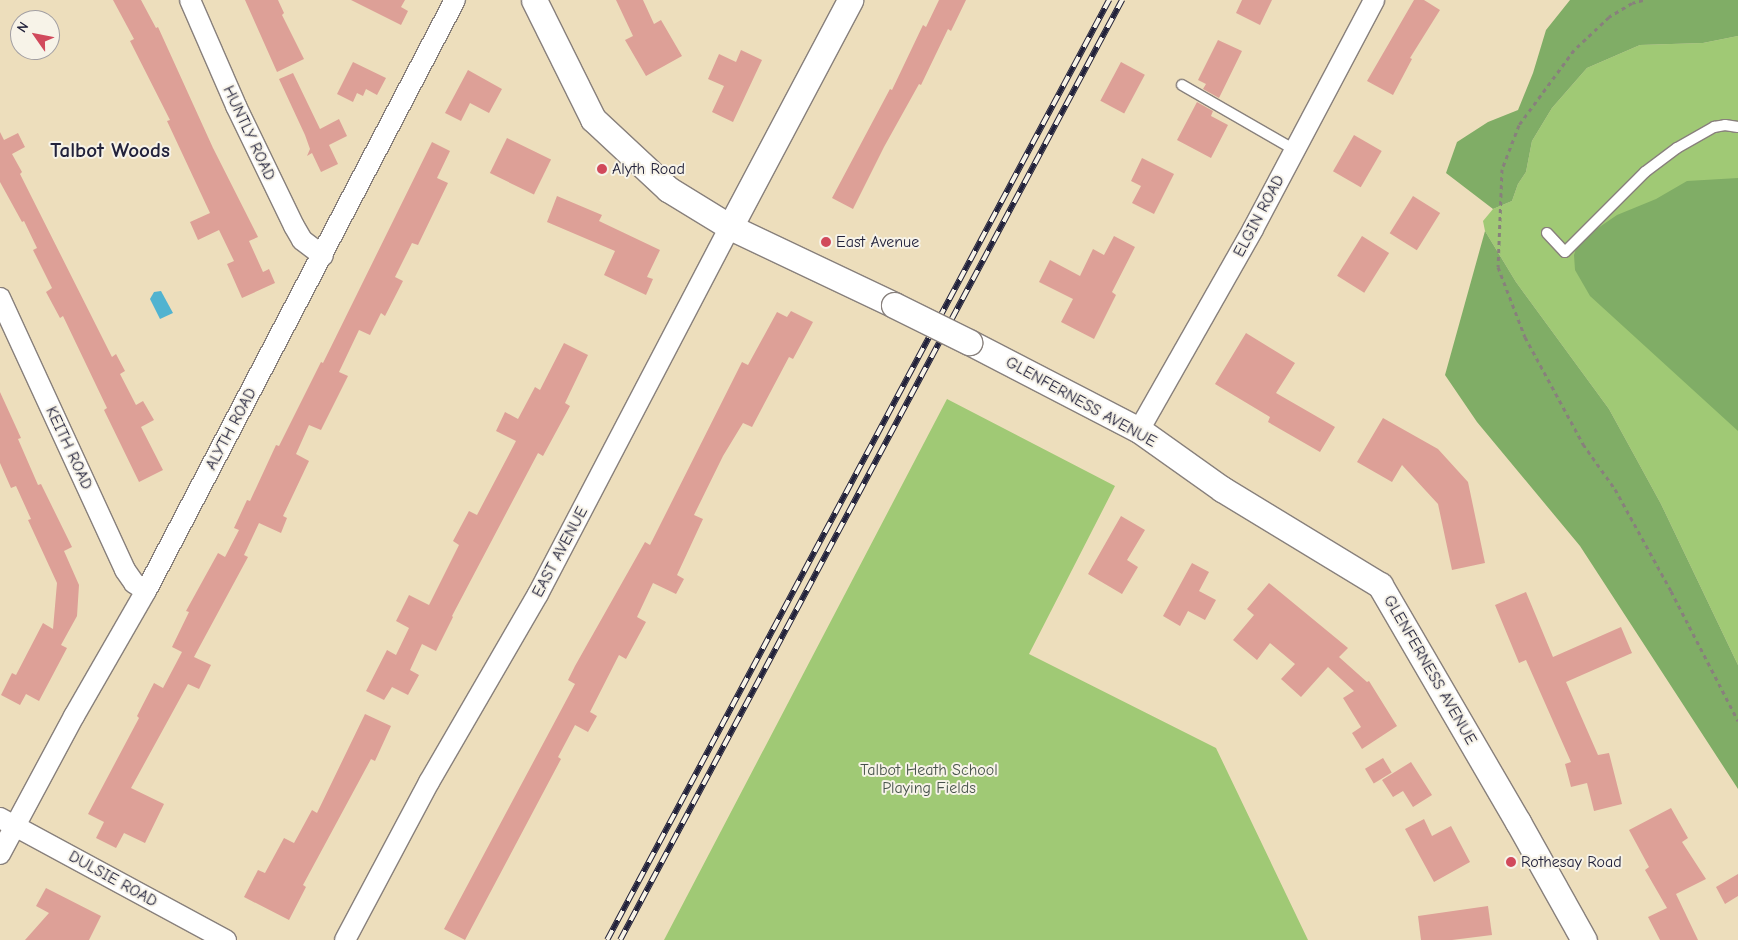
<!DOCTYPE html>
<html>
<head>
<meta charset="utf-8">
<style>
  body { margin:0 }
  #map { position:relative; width:1738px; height:940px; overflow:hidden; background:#eddebc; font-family:"Comic Neue",sans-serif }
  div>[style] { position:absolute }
  .green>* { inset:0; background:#a0c975 }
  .forest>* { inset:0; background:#80ad66 }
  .water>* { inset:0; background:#51b3d0 }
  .building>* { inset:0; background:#dda097; transform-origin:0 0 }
  .path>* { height:3px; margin-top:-1.5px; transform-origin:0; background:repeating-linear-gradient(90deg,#88807c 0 4px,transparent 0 8px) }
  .roads { filter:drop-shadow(1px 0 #88807c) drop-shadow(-1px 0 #88807c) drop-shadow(0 1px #88807c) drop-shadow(0 -1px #88807c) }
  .service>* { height:10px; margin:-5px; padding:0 5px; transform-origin:5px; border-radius:5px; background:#fff }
  .minor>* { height:20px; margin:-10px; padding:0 10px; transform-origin:10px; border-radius:10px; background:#fff }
  .tertiary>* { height:25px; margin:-12.5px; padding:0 12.5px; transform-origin:12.5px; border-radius:12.5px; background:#fff }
  .rail>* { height:5.5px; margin-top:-2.75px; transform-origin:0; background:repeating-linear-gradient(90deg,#f7f3e8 0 11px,#22223b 0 22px); box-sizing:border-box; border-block:1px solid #22223b }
  .bridges { filter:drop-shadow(1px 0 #88807c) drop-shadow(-1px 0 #88807c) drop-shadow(0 1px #88807c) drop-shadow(0 -1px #88807c) }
  .tertiary-bridge>* { height:25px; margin:-12.5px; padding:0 12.5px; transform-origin:12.5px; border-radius:12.5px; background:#fff }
  .dots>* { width:14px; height:14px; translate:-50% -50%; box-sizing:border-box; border:2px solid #f7f3e8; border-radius:50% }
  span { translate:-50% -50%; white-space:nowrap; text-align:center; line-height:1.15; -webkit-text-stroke:4px #f7f3e8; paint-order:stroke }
  .street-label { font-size:16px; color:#22223b }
  .poi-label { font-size:16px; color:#22223b }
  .left { translate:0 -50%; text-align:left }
  .park-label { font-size:16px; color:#48544c }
  .district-label { font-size:21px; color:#22223b; font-weight:700 }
  .north { position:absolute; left:10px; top:10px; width:50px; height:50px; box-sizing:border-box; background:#f7f3e8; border:1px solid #a29fa3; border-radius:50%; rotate:303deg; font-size:14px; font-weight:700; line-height:20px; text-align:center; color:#22223b }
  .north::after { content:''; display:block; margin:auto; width:18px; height:22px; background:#d1495b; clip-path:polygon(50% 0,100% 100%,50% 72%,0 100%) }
</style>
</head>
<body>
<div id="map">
  <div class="green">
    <i style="clip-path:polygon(1738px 36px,1738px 665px,1661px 504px,1609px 409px,1516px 282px,1485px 231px,1483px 221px,1493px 209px,1512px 201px,1518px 184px,1526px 172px,1532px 141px,1552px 108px,1587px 68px,1640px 45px,1703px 43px)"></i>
    <i style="clip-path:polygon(947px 399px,1115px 486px,1029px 654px,1216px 748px,1308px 940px,664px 940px)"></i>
  </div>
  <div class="forest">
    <i style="clip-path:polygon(1570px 0,1738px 0,1738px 36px,1703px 43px,1640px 45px,1587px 68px,1552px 108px,1532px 141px,1526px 172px,1518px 184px,1512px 201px,1493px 209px,1446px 173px,1457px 142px,1488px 122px,1518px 110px,1533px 73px,1546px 30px)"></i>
    <i style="clip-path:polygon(1738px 178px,1738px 431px,1590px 296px,1575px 270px,1574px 255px,1581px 233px,1598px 228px,1617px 215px,1656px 199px,1687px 181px)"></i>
    <i style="clip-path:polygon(1485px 231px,1516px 282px,1609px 409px,1661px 504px,1738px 665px,1738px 789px,1580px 546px,1477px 422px,1445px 375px)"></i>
  </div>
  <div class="water">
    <i style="clip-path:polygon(161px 291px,173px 313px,160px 319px,150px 299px,154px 292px)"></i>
  </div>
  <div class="building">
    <i style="clip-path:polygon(113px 0,141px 0,156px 28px,158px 27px,213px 148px,258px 237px,249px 241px,263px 272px,269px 269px,275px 283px,242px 298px,227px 264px,234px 261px,219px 230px,198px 240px,190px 222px,210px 213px,167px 121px,170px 120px,130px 41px,134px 39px)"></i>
    <i style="clip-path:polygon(245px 0,278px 0,284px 13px,282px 15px,304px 59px,277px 72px)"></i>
    <i style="clip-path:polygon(351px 0,405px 0,401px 7px,408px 11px,401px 25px)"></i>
    <i style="clip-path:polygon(616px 0,643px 0,654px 24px,661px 20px,682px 56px,646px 76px,625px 40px,633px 36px)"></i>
    <i style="clip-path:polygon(939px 0,966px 0,951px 31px,948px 29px,921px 85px,919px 84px,884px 147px,853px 209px,832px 198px,890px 89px,892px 90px,923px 25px,926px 27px)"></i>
    <i style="clip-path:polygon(1242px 0,1272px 0,1260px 25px,1236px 13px)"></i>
    <i style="clip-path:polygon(1414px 0,1424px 0,1440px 10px,1410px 58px,1412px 59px,1393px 95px,1367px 81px)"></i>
    <i style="clip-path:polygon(1218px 40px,1242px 51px,1219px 98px,1203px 89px,1206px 84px,1198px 80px)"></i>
    <i style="clip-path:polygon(741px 50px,762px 60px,733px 122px,712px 112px,724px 86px,708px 79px,719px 54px,736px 62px)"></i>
    <i style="clip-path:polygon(353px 62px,386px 78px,377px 95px,366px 89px,363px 96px,357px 93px,353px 102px,337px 94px)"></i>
    <i style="left:1121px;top:62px;width:27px;height:44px;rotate:28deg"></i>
    <i style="clip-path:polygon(468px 70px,502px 89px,489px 113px,470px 103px,461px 121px,445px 113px)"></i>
    <i style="clip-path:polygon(293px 73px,320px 129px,339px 119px,347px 136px,329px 145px,338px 164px,321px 172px,312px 153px,307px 156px,310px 149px,305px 135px,279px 79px)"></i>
    <i style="clip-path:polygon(1197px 102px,1213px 111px,1211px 116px,1228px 125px,1211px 158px,1177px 140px)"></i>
    <i style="clip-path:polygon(0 132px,4px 140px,18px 133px,25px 147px,12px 154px,22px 172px,20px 174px,112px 357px,116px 354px,125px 371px,120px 374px,136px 405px,143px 401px,154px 420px,141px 427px,163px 470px,139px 482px,104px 410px,107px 408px,63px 316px,60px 318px,46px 292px,52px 288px,33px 250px,37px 248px,24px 221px,22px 222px,0 182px)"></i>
    <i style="left:1354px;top:135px;width:32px;height:42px;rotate:30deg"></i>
    <i style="left:507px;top:138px;width:49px;height:39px;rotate:26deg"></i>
    <i style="clip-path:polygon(432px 142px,450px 151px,437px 178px,448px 183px,418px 245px,412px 243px,395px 277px,403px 281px,385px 316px,381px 313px,370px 335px,359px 330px,339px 372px,348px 376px,321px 430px,309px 425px,296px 454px,309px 461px,283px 516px,287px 518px,281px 533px,259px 523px,244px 555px,248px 557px,194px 657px,211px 665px,199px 689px,188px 684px,131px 788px,164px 804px,145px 843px,124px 833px,116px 848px,96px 838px,104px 822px,88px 814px,139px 718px,137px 716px,154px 683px,163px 688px,182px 652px,172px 647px,189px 612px,186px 611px,218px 553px,225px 557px,239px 530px,234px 528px,247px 500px,250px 501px,276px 445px,279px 446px,321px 362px,323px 363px)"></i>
    <i style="clip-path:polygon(1142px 158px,1174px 174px,1154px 214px,1132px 203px,1141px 186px,1131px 181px)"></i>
    <i style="clip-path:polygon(557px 196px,602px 215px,599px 221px,660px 250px,647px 277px,653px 279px,646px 295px,604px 275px,615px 251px,547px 222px)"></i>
    <i style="left:1413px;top:196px;width:32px;height:44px;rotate:32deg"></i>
    <i style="clip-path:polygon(1114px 236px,1135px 247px,1112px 292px,1116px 295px,1094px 339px,1061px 322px,1073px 299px,1039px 282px,1050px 260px,1080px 276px,1093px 249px,1104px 255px)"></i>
    <i style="left:1362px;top:236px;width:32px;height:47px;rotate:32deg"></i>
    <i style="clip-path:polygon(791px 311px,813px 322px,793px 359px,789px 357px,752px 427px,743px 423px,723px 456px,694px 515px,703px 519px,677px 575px,684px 579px,676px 594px,653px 583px,637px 617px,646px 622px,626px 659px,619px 655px,590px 712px,597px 716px,588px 732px,575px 725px,558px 757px,561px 759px,465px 940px,444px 929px,575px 684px,568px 680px,575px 666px,645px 542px,650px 545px,742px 362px,748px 365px,777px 312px,787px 317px)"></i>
    <i style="clip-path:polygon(1246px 333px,1295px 363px,1276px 393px,1335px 427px,1320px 452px,1268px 422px,1270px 417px,1215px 384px)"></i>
    <i style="clip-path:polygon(564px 343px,588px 355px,565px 403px,570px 406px,543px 456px,538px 453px,511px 504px,452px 616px,453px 617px,436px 651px,422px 644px,410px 670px,419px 675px,408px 695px,392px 687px,384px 700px,366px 691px,387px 650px,396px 655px,409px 628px,396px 621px,409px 595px,429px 605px,459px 545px,453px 541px,469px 511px,477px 515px,516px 441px,496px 431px,505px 412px,518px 419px,535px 387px,540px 390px)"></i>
    <i style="clip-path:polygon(0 392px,21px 438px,18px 439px,38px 485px,41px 484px,72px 547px,64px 551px,79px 585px,77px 616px,61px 645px,67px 648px,39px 701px,26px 694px,20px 705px,1px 695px,12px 673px,16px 675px,43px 623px,53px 629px,57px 583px,28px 520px,31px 519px,16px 486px,11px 488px,0 463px)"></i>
    <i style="clip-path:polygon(1383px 418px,1438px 449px,1468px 482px,1485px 563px,1452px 570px,1438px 504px,1402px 465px,1392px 482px,1357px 462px)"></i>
    <i style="clip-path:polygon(1121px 516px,1145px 530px,1127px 560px,1138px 567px,1122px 594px,1088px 574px)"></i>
    <i style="clip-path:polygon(1192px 563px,1209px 572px,1199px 591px,1216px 600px,1205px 620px,1188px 611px,1180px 626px,1163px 616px)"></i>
    <i style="clip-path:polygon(1269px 583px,1348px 648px,1339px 657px,1367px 682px,1369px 681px,1397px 726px,1362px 749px,1352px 733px,1361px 727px,1343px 698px,1354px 691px,1328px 667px,1301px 697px,1281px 679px,1295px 664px,1270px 643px,1257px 660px,1233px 640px,1254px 615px,1247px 609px)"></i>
    <i style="clip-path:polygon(1526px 592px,1553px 657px,1621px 627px,1632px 653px,1566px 682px,1598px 755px,1609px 753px,1622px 804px,1594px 811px,1587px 783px,1571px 787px,1565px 764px,1571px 762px,1526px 660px,1519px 663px,1495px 605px)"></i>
    <i style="clip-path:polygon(365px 714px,391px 726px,375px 761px,371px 759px,303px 885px,306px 887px,289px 920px,244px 897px,258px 870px,265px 873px,284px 838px,294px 843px,312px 810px,317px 813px)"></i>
    <i style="left:1383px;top:758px;width:17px;height:21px;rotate:59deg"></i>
    <i style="clip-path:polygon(1411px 762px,1432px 795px,1413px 807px,1403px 791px,1393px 797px,1382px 780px)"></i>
    <i style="clip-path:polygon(1671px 808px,1688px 838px,1682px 842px,1706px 879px,1676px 894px,1698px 940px,1660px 940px,1648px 917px,1667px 908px,1645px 870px,1649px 867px,1629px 830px)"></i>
    <i style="clip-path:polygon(1424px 819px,1432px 836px,1451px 826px,1470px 862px,1434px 882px,1405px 829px)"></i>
    <i style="clip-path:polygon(1738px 874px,1738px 896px,1725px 904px,1716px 887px)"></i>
    <i style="clip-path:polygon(46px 888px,101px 916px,89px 940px,25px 940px,49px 913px,36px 906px)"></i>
    <i style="clip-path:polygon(1488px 906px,1492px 935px,1452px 940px,1421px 940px,1418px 916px)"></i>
  </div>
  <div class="path">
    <i style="left:1643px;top:0;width:11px;rotate:165deg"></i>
    <i style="left:1632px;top:3px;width:27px;rotate:149deg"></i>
    <i style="left:1609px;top:17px;width:48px;rotate:136.7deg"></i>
    <i style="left:1574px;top:50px;width:93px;rotate:126.3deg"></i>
    <i style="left:1519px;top:125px;width:47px;rotate:111.1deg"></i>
    <i style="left:1502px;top:169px;width:98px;rotate:92.3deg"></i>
    <i style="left:1498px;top:267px;width:75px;rotate:68.9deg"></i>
    <i style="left:1525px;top:337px;width:122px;rotate:61.5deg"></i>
    <i style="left:1583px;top:444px;width:55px;rotate:54.6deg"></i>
    <i style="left:1615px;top:489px;width:116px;rotate:61.2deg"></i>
    <i style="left:1671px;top:591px;width:146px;rotate:62.7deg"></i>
  </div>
  <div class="roads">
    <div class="service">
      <i style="left:1182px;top:85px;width:130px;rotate:29.9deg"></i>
      <i style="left:1547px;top:233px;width:26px;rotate:47deg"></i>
      <i style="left:1565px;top:252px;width:113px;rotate:-45deg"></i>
      <i style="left:1645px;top:172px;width:40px;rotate:-37deg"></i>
      <i style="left:1677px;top:148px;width:43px;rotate:-29.6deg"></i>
      <i style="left:1714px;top:127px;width:11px;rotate:-10deg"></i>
      <i style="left:1725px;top:125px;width:13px;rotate:9deg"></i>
    </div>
    <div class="minor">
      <i style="left:190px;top:0;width:116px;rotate:66.5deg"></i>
      <i style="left:236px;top:106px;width:133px;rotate:64.2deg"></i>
      <i style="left:294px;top:226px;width:16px;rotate:60deg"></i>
      <i style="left:302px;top:240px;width:26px;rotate:37deg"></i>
      <i style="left:0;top:298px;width:299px;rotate:65.3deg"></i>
      <i style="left:125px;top:570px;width:16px;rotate:55deg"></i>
      <i style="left:134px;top:583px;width:14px;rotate:34deg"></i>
      <i style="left:1139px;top:430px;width:231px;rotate:-60.4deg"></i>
      <i style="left:1253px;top:229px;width:259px;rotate:-62.1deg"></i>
      <i style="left:0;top:818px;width:257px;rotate:28.4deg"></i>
      <i style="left:0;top:854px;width:157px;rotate:-61.8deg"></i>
      <i style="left:74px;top:716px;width:144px;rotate:-60.1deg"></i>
      <i style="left:146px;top:591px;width:667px;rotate:-62.4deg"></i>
      <i style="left:345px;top:940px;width:179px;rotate:-62deg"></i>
      <i style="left:429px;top:782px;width:217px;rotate:-59.9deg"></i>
      <i style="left:538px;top:594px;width:414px;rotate:-62.4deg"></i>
    </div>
    <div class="tertiary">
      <i style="left:534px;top:0;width:133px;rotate:63.6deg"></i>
      <i style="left:593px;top:119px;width:103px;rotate:43deg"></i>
      <i style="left:668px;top:189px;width:73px;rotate:31.5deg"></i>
      <i style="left:730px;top:227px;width:182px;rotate:25.4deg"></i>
      <i style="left:730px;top:227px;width:257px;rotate:-62.1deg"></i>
      <i style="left:969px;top:342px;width:191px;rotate:27.4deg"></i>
      <i style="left:1139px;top:430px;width:102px;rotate:35.4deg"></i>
      <i style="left:1222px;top:489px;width:185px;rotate:31.3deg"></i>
      <i style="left:1380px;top:585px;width:274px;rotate:59.8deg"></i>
      <i style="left:1518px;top:822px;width:135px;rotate:60.8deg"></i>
    </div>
  </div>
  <div class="rail">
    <i style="left:607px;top:940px;width:1066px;rotate:-61.9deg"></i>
    <i style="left:620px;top:940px;width:1066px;rotate:-61.9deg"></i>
  </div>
  <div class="bridges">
    <div class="tertiary-bridge">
      <i style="left:894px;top:305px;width:84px;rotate:26.3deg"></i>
    </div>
  </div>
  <div class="dots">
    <i style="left:602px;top:169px;background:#d1495b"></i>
    <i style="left:826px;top:242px;background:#d1495b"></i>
    <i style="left:1511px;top:862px;background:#d1495b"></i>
  </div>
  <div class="street-label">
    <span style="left:249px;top:133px;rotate:65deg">HUNTLY ROAD</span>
    <span style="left:1259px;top:216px;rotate:-62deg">ELGIN ROAD</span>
    <span style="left:1081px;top:402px;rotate:29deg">GLENFERNESS AVENUE</span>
    <span style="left:231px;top:429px;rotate:-62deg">ALYTH ROAD</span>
    <span style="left:69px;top:448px;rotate:65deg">KEITH ROAD</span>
    <span style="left:560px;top:552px;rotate:-62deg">EAST AVENUE</span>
    <span style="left:1430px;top:670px;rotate:60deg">GLENFERNESS AVENUE</span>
    <span style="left:113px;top:879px;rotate:29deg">DULSIE ROAD</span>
  </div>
  <div class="poi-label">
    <span class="left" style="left:612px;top:169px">Alyth Road</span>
    <span class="left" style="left:836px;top:242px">East Avenue</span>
    <span class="left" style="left:1521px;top:862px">Rothesay Road</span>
  </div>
  <div class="park-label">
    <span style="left:929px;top:779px">Talbot Heath School<br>Playing Fields</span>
  </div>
  <div class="district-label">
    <span style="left:110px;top:150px">Talbot Woods</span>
  </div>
  <div class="north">N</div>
</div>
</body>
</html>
